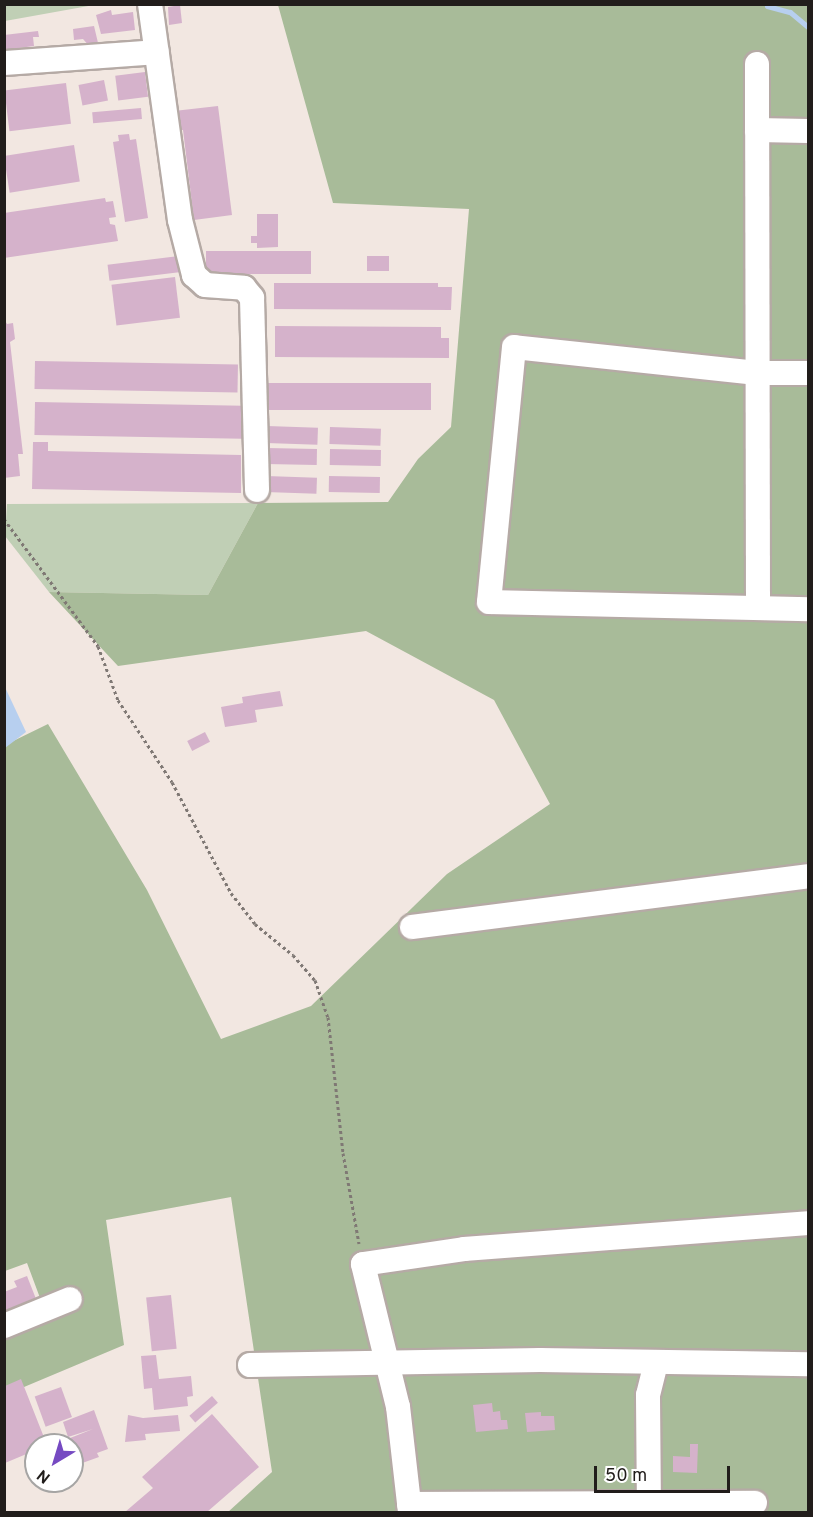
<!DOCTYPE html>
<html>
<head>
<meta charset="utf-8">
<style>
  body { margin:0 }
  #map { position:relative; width:813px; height:1517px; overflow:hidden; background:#f2e7e1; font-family:Overpass,sans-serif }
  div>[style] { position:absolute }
  .green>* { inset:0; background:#c0cfb5 }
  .forest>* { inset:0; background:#a8bb99 }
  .water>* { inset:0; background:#b7cfef }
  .stream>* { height:5px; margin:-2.5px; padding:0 2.5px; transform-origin:2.5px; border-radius:2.5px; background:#b7cfef }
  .building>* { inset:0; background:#d5b2cb; transform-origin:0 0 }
  .path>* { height:3px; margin-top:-1.5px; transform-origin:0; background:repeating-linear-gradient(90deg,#7f7874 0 3px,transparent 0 6px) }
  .roads { filter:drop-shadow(2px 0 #b5aaa5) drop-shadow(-2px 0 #b5aaa5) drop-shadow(0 2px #b5aaa5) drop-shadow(0 -2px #b5aaa5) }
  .minor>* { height:24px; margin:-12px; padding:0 12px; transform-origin:12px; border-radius:12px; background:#fff }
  span { translate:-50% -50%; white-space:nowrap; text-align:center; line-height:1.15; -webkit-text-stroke:5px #fff; paint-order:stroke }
  .frame { position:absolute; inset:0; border:6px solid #211d1b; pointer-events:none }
  .north { position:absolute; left:24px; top:1433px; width:60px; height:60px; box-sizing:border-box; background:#fff; border:2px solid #a6a5a4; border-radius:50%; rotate:218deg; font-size:16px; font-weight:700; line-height:24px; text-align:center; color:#211d1b }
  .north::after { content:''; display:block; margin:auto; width:21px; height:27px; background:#764ac2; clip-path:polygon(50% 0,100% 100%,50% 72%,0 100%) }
  .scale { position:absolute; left:594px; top:1466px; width:136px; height:27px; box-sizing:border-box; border:3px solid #211d1b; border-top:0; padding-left:8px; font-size:18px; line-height:21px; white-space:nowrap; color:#211d1b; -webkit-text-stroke:4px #fff; paint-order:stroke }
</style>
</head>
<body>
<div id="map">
  <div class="green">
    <i style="clip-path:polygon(4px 5px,5px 4px,94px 5px,5px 21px)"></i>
    <i style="clip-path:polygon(258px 503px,208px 595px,49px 592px,5px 536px,7px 504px)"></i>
  </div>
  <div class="forest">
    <i style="clip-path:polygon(278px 5px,808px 5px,808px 1512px,228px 1512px,272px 1472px,231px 1197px,106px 1220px,124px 1345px,5px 1395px,5px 1332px,46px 1314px,27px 1263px,5px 1271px,5px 745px,48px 724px,147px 890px,221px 1039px,311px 1006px,447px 874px,550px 804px,494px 700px,366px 631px,118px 666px,49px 592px,208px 595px,258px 503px,388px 502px,418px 459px,451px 427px,469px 209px,333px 203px)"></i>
  </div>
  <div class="water">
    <i style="clip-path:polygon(4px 685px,26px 732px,5px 748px,4px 748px)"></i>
  </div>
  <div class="stream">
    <i style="left:767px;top:6px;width:24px;rotate:15deg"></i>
    <i style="left:790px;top:12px;width:23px;rotate:40deg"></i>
  </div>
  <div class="building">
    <i style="clip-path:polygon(180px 5px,182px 23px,169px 25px,168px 7px)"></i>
    <i style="clip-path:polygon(111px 10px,112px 15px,133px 12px,135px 30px,101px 34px,96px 15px)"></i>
    <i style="clip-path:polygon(94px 26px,99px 47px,90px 47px,83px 39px,74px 40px,73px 29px)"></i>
    <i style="clip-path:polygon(38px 31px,39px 37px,33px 37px,34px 46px,4px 50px,4px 35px)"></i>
    <i style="left:145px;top:72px;width:25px;height:30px;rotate:83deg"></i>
    <i style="left:104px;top:80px;width:21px;height:26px;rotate:79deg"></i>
    <i style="left:66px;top:83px;width:41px;height:62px;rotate:83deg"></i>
    <i style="clip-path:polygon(218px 106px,232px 215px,194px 220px,183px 130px,177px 130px,174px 111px)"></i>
    <i style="left:141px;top:108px;width:11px;height:49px;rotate:85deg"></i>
    <i style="clip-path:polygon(129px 134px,130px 140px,136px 139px,148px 218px,125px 222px,113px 142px,119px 141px,118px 135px)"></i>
    <i style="left:74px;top:145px;width:37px;height:71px;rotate:81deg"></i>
    <i style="clip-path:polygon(105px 198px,106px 202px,113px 201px,116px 217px,109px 218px,110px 224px,115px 225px,118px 241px,4px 258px,4px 213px)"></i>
    <i style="clip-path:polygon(257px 214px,278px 214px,278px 247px,257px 248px,257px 243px,251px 243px,251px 236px,257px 236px)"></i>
    <i style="left:206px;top:251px;width:105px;height:23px"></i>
    <i style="left:179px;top:256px;width:16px;height:72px;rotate:83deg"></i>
    <i style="left:367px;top:256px;width:22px;height:15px"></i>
    <i style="left:175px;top:277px;width:41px;height:64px;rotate:83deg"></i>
    <i style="clip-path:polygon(274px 283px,438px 283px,438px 287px,452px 287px,451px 310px,274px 309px)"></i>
    <i style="clip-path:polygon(4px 319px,7px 324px,13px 323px,15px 339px,10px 342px,23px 454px,18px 454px,20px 476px,4px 478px)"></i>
    <i style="clip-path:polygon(275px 326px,441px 327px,441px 338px,449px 338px,449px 358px,275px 357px)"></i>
    <i style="left:35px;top:361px;width:203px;height:28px;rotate:1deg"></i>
    <i style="left:263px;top:383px;width:168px;height:27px"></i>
    <i style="left:35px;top:402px;width:208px;height:33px;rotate:1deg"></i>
    <i style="left:267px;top:426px;width:51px;height:17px;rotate:2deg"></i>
    <i style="left:330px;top:427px;width:51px;height:17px;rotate:2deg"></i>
    <i style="clip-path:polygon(33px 442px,48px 442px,48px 451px,241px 455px,241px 493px,32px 489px)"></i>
    <i style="left:266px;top:448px;width:51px;height:16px;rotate:1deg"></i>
    <i style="left:330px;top:449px;width:51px;height:16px;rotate:1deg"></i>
    <i style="left:266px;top:476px;width:51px;height:16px;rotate:2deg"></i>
    <i style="left:329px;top:476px;width:51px;height:16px;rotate:1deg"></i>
    <i style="clip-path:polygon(280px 691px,283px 706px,255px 710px,257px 722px,225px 727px,221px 707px,243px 703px,242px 697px)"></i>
    <i style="left:205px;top:732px;width:11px;height:20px;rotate:63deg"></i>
    <i style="clip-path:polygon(27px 1276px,38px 1304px,4px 1318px,4px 1292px,17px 1287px,14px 1281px)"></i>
    <i style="left:171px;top:1295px;width:54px;height:25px;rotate:84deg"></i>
    <i style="clip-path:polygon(156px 1355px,159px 1379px,191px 1376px,193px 1396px,187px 1397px,188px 1406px,154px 1410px,152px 1388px,144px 1389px,141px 1356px)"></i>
    <i style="clip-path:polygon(21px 1379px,47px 1445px,36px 1445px,36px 1450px,5px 1463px,5px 1386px)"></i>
    <i style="left:61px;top:1387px;width:32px;height:28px;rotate:70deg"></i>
    <i style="left:212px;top:1396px;width:9px;height:30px;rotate:49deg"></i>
    <i style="clip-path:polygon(492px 1403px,493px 1412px,500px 1411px,501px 1420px,507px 1420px,508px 1429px,476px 1432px,473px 1405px)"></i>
    <i style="clip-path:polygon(94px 1410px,108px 1449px,97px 1453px,99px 1457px,74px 1466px,72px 1445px,65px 1440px,93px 1429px,68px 1437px,63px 1422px)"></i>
    <i style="clip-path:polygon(541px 1412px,541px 1416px,554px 1416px,555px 1430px,527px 1432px,525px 1413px)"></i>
    <i style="clip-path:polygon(212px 1414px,259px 1467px,207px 1512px,125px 1512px,153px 1488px,142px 1477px)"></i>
    <i style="clip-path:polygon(128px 1415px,143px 1418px,178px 1415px,180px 1431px,145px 1434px,146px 1440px,125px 1442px)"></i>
    <i style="clip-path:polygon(690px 1444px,698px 1444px,697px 1473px,673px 1472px,673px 1456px,690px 1457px)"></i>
  </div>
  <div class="path">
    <i style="left:4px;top:519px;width:158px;rotate:53.5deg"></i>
    <i style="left:98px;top:646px;width:58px;rotate:69.7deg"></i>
    <i style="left:118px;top:700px;width:98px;rotate:56.6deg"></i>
    <i style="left:172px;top:782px;width:126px;rotate:62deg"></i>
    <i style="left:231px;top:893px;width:39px;rotate:52deg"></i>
    <i style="left:255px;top:924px;width:49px;rotate:39.2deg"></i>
    <i style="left:293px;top:955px;width:33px;rotate:49deg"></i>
    <i style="left:315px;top:980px;width:39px;rotate:71deg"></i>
    <i style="left:328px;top:1017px;width:137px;rotate:83.7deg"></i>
    <i style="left:343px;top:1153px;width:92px;rotate:80deg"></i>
  </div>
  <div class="roads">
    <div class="minor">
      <i style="left:150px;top:4px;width:218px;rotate:82.1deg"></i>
      <i style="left:180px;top:220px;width:57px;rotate:75.7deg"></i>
      <i style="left:194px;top:275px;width:15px;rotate:42deg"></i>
      <i style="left:205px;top:285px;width:39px;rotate:4deg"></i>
      <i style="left:244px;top:288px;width:13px;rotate:51deg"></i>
      <i style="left:252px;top:298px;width:192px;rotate:88.5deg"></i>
      <i style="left:4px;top:63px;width:153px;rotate:-4.1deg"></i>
      <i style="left:757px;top:64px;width:66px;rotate:90deg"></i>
      <i style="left:808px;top:373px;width:51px;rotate:180deg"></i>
      <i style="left:757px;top:373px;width:244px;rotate:-173.9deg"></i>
      <i style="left:514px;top:347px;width:256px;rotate:95.6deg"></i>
      <i style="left:489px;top:602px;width:319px;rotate:1.3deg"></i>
      <i style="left:758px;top:606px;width:476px;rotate:-90.1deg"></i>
      <i style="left:757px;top:130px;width:51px;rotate:1.1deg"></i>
      <i style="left:412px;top:927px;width:399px;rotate:-7.3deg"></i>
      <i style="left:4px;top:1326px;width:71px;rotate:-22.2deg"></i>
      <i style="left:250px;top:1365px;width:290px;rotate:-1deg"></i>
      <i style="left:540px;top:1360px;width:268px;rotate:0.9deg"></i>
      <i style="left:409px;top:1504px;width:346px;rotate:-0.2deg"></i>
      <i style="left:410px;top:1512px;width:106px;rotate:-96.5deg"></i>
      <i style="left:398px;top:1407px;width:147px;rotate:-103.8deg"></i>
      <i style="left:363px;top:1264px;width:102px;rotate:-8.4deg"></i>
      <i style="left:464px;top:1249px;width:345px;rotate:-4.3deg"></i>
      <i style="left:649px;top:1512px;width:117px;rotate:-90.5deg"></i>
      <i style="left:648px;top:1395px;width:33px;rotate:-76deg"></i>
    </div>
  </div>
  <div class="frame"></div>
  <div class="north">N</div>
  <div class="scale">50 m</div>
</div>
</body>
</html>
